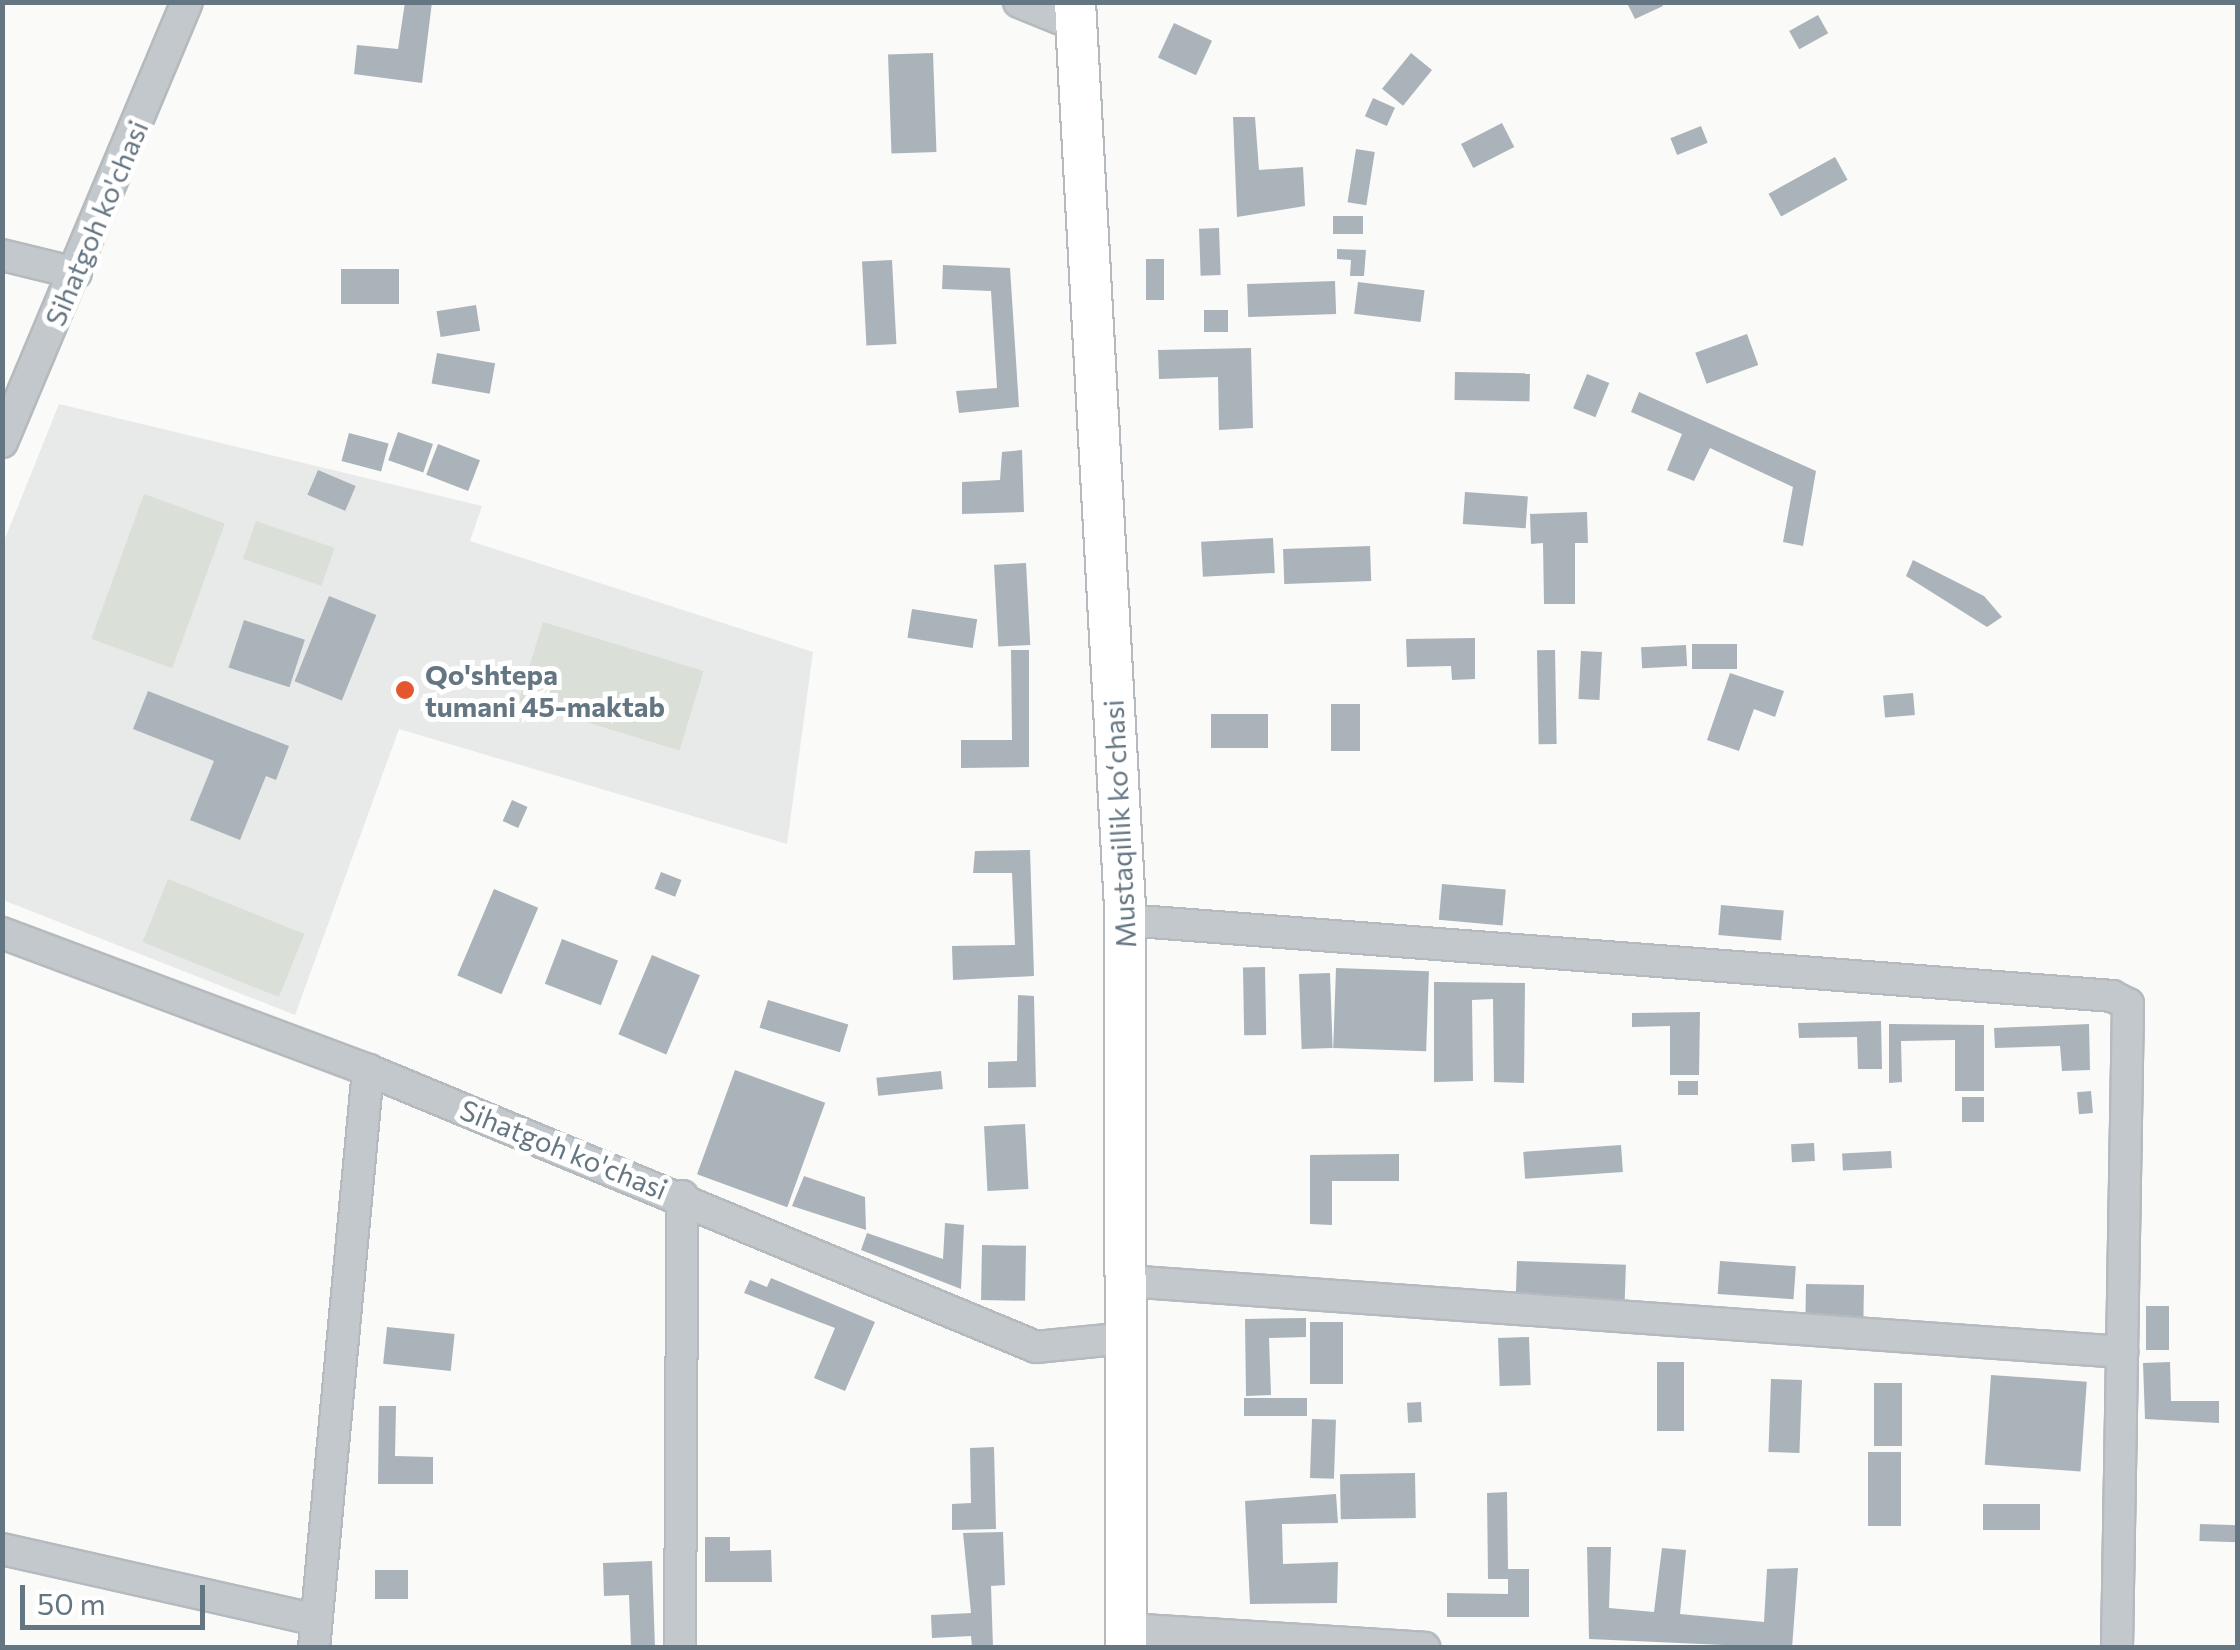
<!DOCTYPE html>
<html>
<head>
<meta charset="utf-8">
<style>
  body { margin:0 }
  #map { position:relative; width:2240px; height:1650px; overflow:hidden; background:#fafaf8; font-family:Commissioner,sans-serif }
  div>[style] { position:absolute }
  .built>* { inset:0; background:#e8e9e9 }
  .green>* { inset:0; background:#dadfd7; transform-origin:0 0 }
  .building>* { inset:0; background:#aab3b9; transform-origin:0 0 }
  .roads { filter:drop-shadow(2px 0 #b5babe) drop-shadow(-2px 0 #b5babe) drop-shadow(0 2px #b5babe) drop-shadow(0 -2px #b5babe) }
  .minor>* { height:30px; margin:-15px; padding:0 15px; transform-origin:15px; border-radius:15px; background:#c3c8cc }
  .major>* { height:40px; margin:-20px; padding:0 20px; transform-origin:20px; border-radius:20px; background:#fff }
  .dots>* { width:28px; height:28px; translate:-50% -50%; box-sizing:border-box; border:5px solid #fff; border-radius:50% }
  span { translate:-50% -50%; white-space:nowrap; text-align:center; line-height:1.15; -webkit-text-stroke:10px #fff; paint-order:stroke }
  .street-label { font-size:28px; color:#657683 }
  .poi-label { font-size:28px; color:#657683; font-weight:700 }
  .left { translate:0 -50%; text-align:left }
  .frame { position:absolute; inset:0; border:5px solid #657683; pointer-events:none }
  .scale { position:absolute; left:20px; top:1585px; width:185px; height:45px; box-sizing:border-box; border:5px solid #657683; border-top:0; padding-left:12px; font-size:30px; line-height:35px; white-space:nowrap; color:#657683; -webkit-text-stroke:8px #fff; paint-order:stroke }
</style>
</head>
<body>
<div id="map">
  <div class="built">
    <i style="clip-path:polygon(59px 404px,482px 506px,470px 541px,813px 652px,787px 844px,399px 729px,295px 1015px,3px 900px,2px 546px)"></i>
  </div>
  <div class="green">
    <i style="left:144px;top:494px;width:86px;height:154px;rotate:20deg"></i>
    <i style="left:256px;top:521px;width:83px;height:40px;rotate:19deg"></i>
    <i style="left:543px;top:622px;width:168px;height:83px;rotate:17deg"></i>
    <i style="left:168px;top:879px;width:147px;height:68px;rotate:22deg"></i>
  </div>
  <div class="building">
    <i style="clip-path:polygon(405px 2px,432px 2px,422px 83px,354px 74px,357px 45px,398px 49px)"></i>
    <i style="clip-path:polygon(1627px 3px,1661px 3px,1663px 6px,1635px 19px)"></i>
    <i style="left:1818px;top:15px;width:21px;height:33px;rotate:61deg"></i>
    <i style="left:1174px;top:23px;width:42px;height:38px;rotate:25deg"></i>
    <i style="left:933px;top:53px;width:99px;height:45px;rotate:88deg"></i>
    <i style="left:1411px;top:53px;width:27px;height:46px;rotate:39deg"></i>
    <i style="left:1373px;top:98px;width:24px;height:20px;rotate:24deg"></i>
    <i style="clip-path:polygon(1233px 117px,1255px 117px,1259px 170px,1303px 167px,1305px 206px,1237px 217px)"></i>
    <i style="left:1502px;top:123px;width:27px;height:46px;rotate:63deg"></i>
    <i style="left:1701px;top:126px;width:18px;height:33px;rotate:68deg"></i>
    <i style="left:1356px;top:149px;width:19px;height:54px;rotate:9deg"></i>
    <i style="left:1835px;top:157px;width:26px;height:76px;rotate:61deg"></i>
    <i style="left:1333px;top:216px;width:30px;height:18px"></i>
    <i style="left:1219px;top:228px;width:47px;height:20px;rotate:88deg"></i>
    <i style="clip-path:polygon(1337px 249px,1366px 250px,1364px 276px,1350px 276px,1351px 260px,1337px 259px)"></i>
    <i style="left:1146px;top:259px;width:18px;height:41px"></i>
    <i style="left:892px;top:260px;width:84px;height:30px;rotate:87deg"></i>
    <i style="clip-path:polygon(943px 265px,1010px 268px,1019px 407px,959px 413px,956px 391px,997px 388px,991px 291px,942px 289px)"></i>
    <i style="left:399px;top:269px;width:35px;height:58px;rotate:90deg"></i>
    <i style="left:1335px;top:281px;width:33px;height:88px;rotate:88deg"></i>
    <i style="left:1358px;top:282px;width:67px;height:32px;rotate:7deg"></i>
    <i style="left:476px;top:305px;width:26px;height:40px;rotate:81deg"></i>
    <i style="left:1204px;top:310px;width:24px;height:22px"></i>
    <i style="left:1747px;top:334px;width:33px;height:55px;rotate:70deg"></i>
    <i style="clip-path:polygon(1251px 348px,1253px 428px,1219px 430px,1218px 377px,1159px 379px,1158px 350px)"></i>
    <i style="left:437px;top:353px;width:59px;height:31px;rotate:10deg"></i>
    <i style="left:1455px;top:372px;width:75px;height:28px;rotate:1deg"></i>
    <i style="left:1587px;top:374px;width:24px;height:37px;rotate:22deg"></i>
    <i style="clip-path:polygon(1639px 392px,1816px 471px,1803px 546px,1783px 542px,1793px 487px,1710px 448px,1694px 481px,1667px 470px,1682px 434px,1631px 412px)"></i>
    <i style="left:398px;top:432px;width:37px;height:30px;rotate:19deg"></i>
    <i style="left:349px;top:433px;width:41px;height:29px;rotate:15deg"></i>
    <i style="left:438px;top:444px;width:45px;height:33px;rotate:21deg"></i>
    <i style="clip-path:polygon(1022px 450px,1024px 512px,962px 514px,962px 482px,1000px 480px,1002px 452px)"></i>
    <i style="left:318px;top:470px;width:41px;height:27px;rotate:23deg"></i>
    <i style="left:1465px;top:492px;width:63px;height:32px;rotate:4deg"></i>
    <i style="clip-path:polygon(1587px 512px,1588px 543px,1575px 543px,1575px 604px,1544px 604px,1543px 543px,1531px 544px,1530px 514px)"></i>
    <i style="left:1273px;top:538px;width:35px;height:72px;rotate:87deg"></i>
    <i style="left:1370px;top:546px;width:35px;height:87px;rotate:88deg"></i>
    <i style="clip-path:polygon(1913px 560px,1984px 596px,2002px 617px,1987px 627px,1906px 576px)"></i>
    <i style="left:1026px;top:563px;width:82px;height:32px;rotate:87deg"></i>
    <i style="left:329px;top:596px;width:51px;height:92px;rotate:22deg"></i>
    <i style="left:912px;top:609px;width:66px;height:29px;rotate:9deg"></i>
    <i style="left:244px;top:620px;width:64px;height:50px;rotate:18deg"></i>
    <i style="clip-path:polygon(1475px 638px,1475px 679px,1452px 680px,1451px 666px,1407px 667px,1406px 639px)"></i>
    <i style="left:1692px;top:644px;width:45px;height:25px"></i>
    <i style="left:1686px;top:645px;width:21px;height:45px;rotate:87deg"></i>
    <i style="clip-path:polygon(1011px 650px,1029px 650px,1029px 767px,961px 768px,961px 740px,1012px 740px)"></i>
    <i style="left:1555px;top:650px;width:94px;height:18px;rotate:89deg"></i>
    <i style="left:1581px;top:651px;width:21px;height:48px;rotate:3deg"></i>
    <i style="clip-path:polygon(1730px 673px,1784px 691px,1775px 717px,1754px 709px,1739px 751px,1707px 740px)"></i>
    <i style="clip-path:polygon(148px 691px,289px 746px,276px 780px,266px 776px,240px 840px,190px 820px,214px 761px,133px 729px)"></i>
    <i style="left:1913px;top:693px;width:22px;height:30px;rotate:85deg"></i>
    <i style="left:1331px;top:704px;width:29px;height:47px"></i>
    <i style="left:1211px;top:714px;width:57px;height:34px"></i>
    <i style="left:512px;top:800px;width:17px;height:23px;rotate:24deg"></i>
    <i style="clip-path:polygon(1030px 850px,1034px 976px,953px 980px,952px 946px,1015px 945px,1012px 873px,973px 873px,975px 851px)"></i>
    <i style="left:661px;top:872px;width:22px;height:18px;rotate:21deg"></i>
    <i style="left:1442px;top:884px;width:64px;height:36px;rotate:5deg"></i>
    <i style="left:494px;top:889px;width:48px;height:94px;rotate:23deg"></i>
    <i style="left:1721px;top:905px;width:63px;height:30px;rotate:5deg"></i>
    <i style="left:562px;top:939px;width:60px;height:48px;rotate:21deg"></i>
    <i style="left:652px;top:955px;width:52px;height:86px;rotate:23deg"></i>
    <i style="left:1265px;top:967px;width:68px;height:22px;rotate:89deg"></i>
    <i style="left:1336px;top:968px;width:93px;height:80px;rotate:2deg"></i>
    <i style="left:1330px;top:973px;width:75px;height:31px;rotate:88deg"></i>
    <i style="clip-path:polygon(1434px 982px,1525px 983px,1524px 1083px,1494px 1082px,1493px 999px,1472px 1000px,1473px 1081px,1434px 1082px)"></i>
    <i style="clip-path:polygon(1018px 995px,1034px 996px,1036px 1087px,988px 1088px,988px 1062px,1017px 1061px)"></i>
    <i style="left:768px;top:1000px;width:84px;height:29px;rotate:17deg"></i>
    <i style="clip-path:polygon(1700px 1012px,1699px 1075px,1670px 1075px,1670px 1026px,1632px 1027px,1632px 1013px)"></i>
    <i style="clip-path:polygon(1881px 1021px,1882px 1069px,1858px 1069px,1857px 1037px,1799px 1038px,1798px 1023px)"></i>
    <i style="clip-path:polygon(1889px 1024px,1984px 1025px,1984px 1091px,1955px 1091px,1955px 1040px,1901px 1041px,1902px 1082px,1889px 1083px)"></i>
    <i style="clip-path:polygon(2089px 1024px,2090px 1070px,2062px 1071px,2060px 1046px,1995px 1048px,1994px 1028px)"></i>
    <i style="left:735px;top:1070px;width:96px;height:111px;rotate:20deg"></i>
    <i style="left:941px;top:1071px;width:18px;height:65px;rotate:84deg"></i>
    <i style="left:1678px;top:1081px;width:20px;height:14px"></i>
    <i style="left:2091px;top:1091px;width:22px;height:14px;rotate:85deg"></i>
    <i style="left:1962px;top:1097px;width:22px;height:25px"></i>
    <i style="left:1025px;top:1124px;width:65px;height:41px;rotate:87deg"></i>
    <i style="left:1814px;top:1143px;width:18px;height:23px;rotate:87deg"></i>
    <i style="left:1621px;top:1145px;width:27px;height:98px;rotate:86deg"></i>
    <i style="left:1891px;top:1151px;width:17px;height:49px;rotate:87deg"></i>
    <i style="clip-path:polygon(1399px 1154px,1399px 1181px,1332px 1181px,1332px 1225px,1310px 1224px,1310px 1155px)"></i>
    <i style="clip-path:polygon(804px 1176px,865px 1197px,866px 1230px,792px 1206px)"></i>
    <i style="clip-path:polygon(945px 1223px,964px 1225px,961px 1289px,861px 1250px,867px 1233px,943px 1259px)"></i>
    <i style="left:982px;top:1245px;width:44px;height:55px;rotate:1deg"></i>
    <i style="left:1517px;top:1261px;width:109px;height:39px;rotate:2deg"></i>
    <i style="left:1720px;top:1261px;width:76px;height:33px;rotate:4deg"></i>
    <i style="clip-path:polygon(771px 1278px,875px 1322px,845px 1391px,814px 1378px,835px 1328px,744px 1293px,750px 1280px,767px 1287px)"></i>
    <i style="left:1806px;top:1284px;width:58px;height:32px;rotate:1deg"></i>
    <i style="left:2146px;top:1306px;width:23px;height:44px"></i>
    <i style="clip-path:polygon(1306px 1318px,1306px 1337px,1269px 1338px,1271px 1395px,1246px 1396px,1245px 1319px)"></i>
    <i style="left:1310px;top:1322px;width:33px;height:62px"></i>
    <i style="left:387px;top:1327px;width:68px;height:37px;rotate:6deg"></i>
    <i style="left:1529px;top:1337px;width:48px;height:31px;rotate:88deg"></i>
    <i style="left:1657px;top:1362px;width:27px;height:69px"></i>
    <i style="clip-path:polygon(2170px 1362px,2171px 1401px,2219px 1401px,2219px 1423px,2145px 1419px,2143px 1363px)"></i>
    <i style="left:1991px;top:1375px;width:96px;height:90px;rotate:4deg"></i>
    <i style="left:1771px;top:1379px;width:31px;height:73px;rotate:2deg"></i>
    <i style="left:1874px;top:1383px;width:28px;height:63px"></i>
    <i style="left:1244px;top:1398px;width:63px;height:18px"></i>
    <i style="left:1421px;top:1402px;width:20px;height:14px;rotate:87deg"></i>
    <i style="clip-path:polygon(379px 1406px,396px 1406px,395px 1456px,433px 1457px,433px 1484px,378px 1484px)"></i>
    <i style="left:1312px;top:1419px;width:24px;height:59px;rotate:2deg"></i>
    <i style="clip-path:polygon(994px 1447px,996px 1529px,952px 1530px,952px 1504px,971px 1503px,970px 1448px)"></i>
    <i style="left:1868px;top:1452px;width:33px;height:74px"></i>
    <i style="left:1415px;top:1473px;width:45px;height:75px;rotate:89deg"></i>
    <i style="clip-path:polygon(1507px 1492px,1508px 1569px,1529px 1569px,1529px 1617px,1447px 1617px,1447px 1593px,1508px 1594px,1508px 1579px,1488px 1579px,1487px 1493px)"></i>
    <i style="clip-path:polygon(1336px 1494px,1338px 1523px,1282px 1524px,1283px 1564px,1338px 1562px,1337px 1603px,1250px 1604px,1245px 1501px)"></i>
    <i style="left:2040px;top:1504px;width:26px;height:57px;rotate:90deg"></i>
    <i style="left:2200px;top:1524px;width:38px;height:17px;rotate:2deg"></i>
    <i style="clip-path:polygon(1003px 1532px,1005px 1585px,991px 1586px,993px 1648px,972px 1648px,971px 1636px,932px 1638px,931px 1615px,971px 1613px,963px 1533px)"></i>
    <i style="clip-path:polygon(705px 1537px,730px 1537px,730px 1551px,771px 1550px,772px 1582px,705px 1582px)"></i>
    <i style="clip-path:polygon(1587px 1547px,1611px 1547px,1609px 1608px,1654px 1612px,1662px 1548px,1686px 1550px,1680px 1614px,1764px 1622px,1767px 1569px,1798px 1568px,1792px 1648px,1589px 1639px)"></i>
    <i style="clip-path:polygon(652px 1561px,655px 1648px,631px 1648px,629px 1595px,604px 1596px,603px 1563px)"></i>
    <i style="left:375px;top:1570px;width:33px;height:29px"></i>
  </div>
  <div class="roads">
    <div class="minor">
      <i style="left:1019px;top:2px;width:61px;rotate:22deg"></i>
      <i style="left:2px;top:255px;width:76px;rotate:13.7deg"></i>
      <i style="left:2px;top:442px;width:477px;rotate:-67.2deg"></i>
      <i style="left:1125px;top:920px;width:990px;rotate:4.4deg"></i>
      <i style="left:2112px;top:996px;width:18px;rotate:27deg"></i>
      <i style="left:2128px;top:1004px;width:644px;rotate:90.98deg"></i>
      <i style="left:2px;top:933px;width:391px;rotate:20.5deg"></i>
      <i style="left:368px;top:1070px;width:723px;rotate:22.52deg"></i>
      <i style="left:1036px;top:1347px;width:90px;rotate:-5.7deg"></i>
      <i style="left:1126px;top:1281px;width:999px;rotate:4.08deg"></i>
      <i style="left:2px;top:1549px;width:322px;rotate:12.7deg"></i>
      <i style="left:1126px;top:1629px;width:299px;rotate:3.6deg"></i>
      <i style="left:314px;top:1648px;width:581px;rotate:-84.66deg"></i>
      <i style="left:680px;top:1648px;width:452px;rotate:-89.7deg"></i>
    </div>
    <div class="major">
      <i style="left:1075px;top:2px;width:907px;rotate:86.84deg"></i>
      <i style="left:1125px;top:908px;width:740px;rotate:89.92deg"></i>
    </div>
  </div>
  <div class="dots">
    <i style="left:405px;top:690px;background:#e4572e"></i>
  </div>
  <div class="street-label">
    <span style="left:96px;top:223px;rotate:-67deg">Sihatgoh ko'chasi</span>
    <span style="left:1119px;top:824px;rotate:-93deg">Mustaqillik koʻchasi</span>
    <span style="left:564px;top:1149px;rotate:22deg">Sihatgoh ko'chasi</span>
  </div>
  <div class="poi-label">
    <span class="left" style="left:425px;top:690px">Qo'shtepa<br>tumani 45-maktab</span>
  </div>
  <div class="frame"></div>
  <div class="scale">50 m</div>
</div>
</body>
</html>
